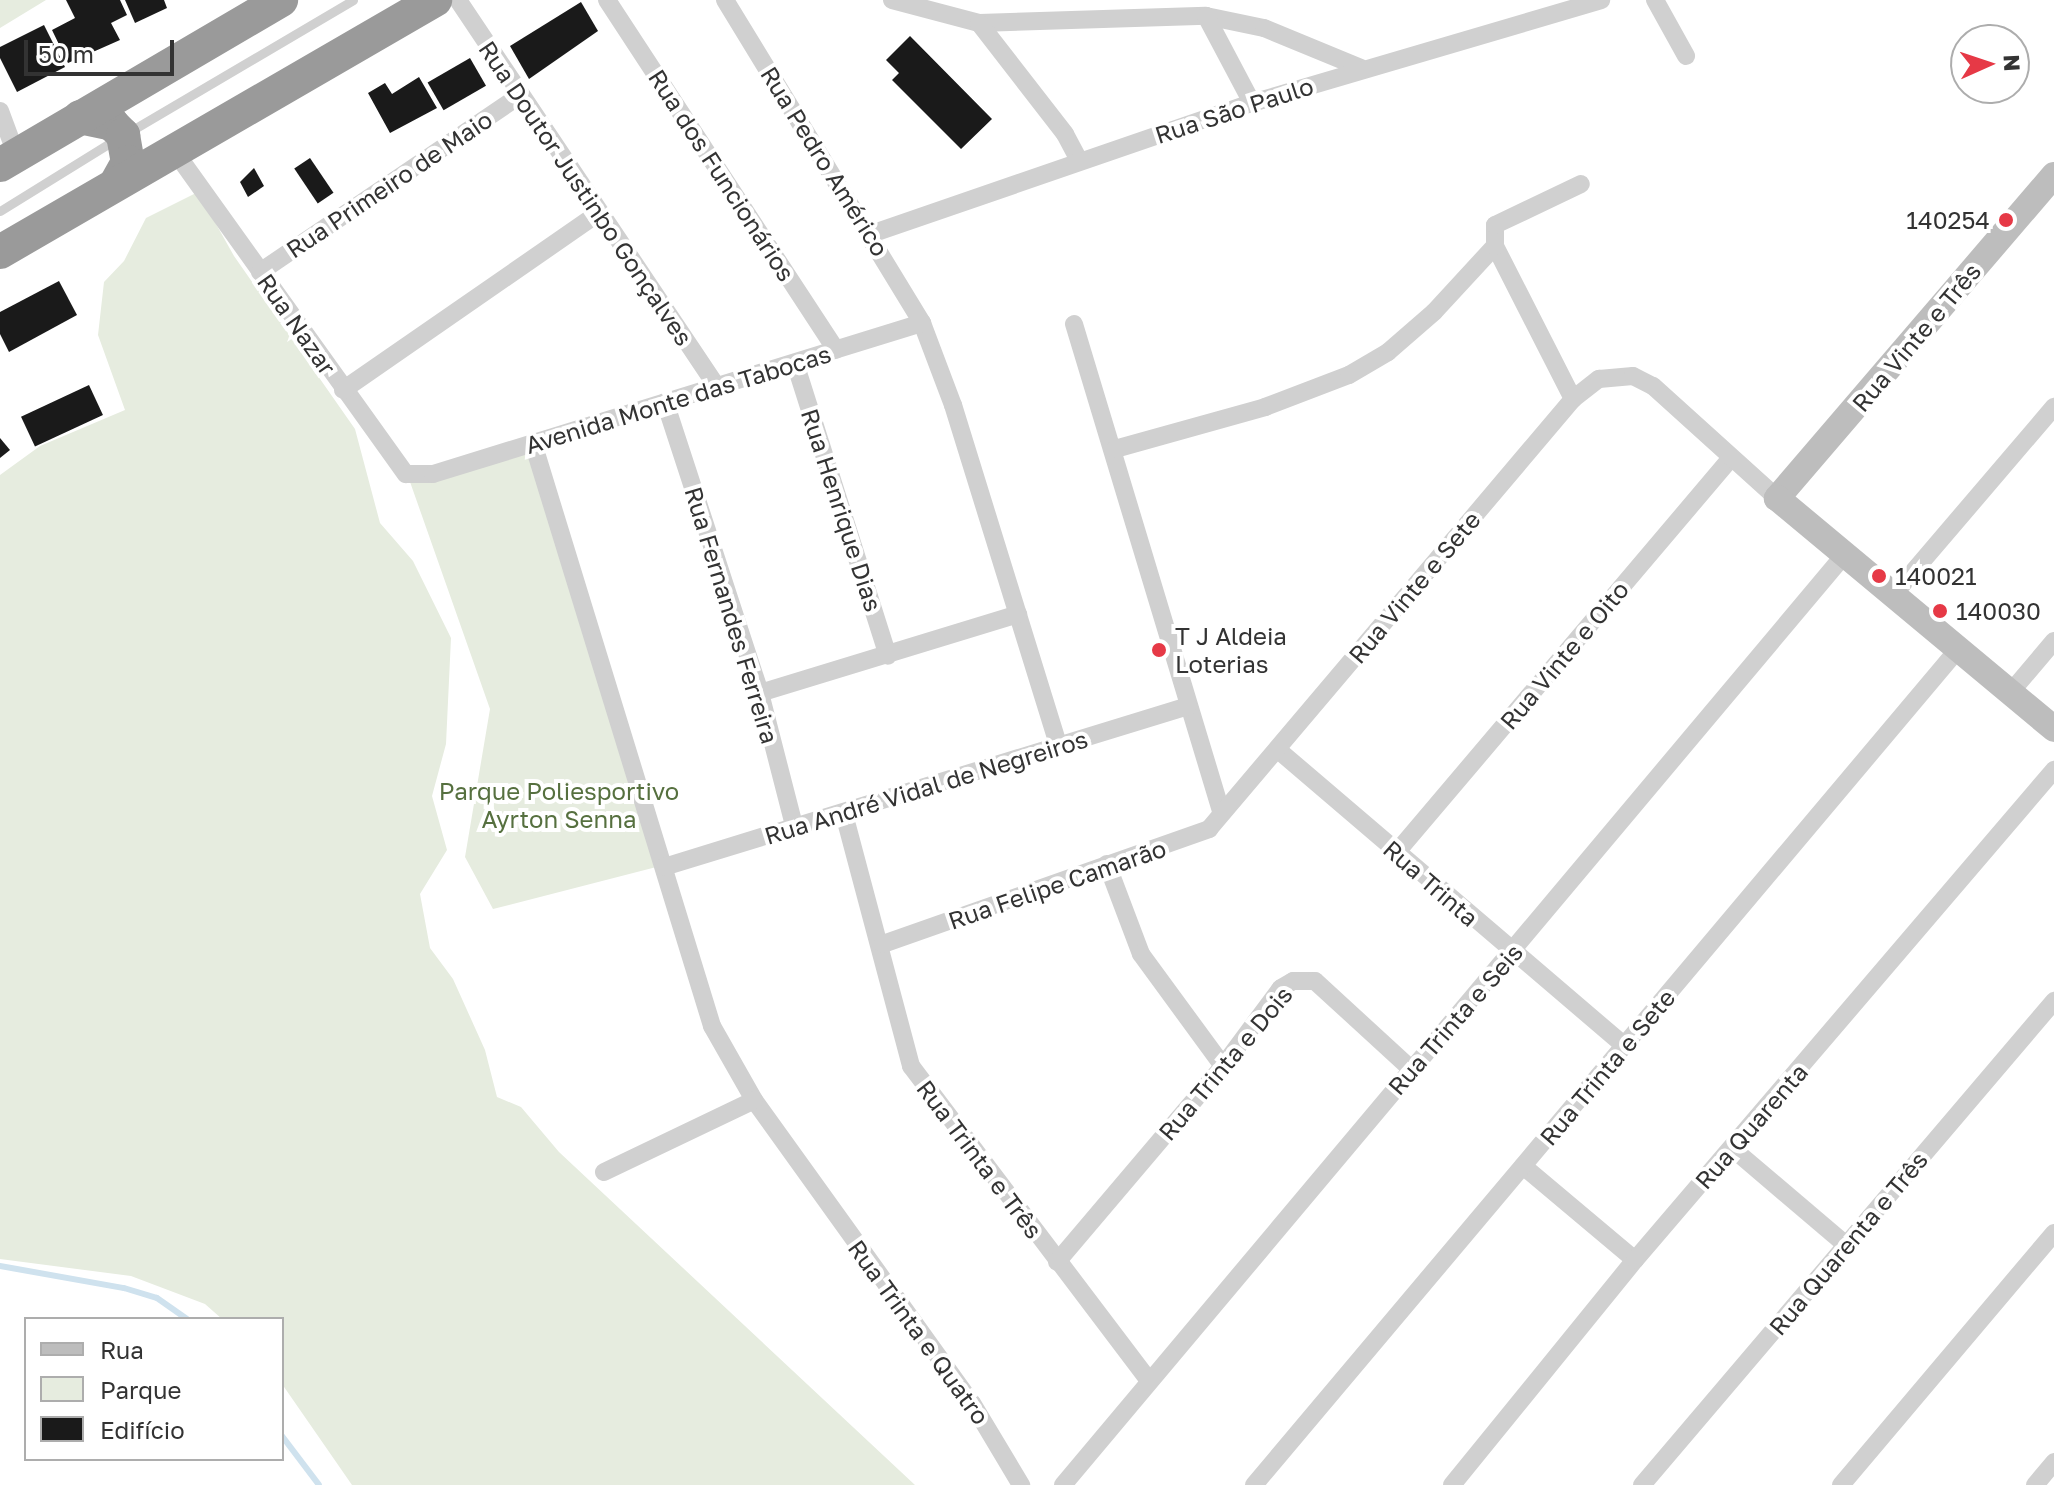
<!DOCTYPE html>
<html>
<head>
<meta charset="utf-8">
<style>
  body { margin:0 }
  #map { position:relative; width:2054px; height:1485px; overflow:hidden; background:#fff; font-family:"Golos Text",sans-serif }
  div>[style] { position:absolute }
  .green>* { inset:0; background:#e6ecdf }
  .stream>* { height:6px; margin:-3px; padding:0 3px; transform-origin:3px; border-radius:3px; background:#cfe2ee }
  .building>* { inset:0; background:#1a1a1a; transform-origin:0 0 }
  .lane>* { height:9px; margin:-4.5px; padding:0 4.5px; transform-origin:4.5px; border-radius:4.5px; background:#d0d0d0 }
  .street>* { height:18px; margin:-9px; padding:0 9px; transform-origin:9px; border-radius:9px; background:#d0d0d0 }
  .secondary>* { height:26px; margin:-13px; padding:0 13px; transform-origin:13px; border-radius:13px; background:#bdbdbd }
  .highway>* { height:34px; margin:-17px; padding:0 17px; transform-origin:17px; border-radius:17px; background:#9a9a9a }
  .dots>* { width:22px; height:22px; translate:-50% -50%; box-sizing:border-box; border:4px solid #fff; border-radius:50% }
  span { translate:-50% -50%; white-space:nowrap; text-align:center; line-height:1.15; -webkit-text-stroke:8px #fff; paint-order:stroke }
  .street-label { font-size:24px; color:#333 }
  .poi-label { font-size:24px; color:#333 }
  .right { translate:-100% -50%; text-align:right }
  .left { translate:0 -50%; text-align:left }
  .park-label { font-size:24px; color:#56703f }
  .legend { position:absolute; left:24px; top:1317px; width:260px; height:144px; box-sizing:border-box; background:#fff; border:2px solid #adadad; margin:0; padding:10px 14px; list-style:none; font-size:24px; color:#333 }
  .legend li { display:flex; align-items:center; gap:16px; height:40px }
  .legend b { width:40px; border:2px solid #adadad }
  .north { position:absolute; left:1950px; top:24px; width:80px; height:80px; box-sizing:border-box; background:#fff; border:2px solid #adadad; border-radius:50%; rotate:87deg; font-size:22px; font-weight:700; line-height:32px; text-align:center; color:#333 }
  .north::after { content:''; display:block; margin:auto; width:28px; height:36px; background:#e63946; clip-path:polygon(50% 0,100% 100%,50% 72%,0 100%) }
  .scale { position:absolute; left:24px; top:40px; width:150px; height:36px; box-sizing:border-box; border:4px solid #333; border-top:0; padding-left:10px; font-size:24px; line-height:28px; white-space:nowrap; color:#333; -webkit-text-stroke:6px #fff; paint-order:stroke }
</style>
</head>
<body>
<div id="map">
  <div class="green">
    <i style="clip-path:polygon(0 0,46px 0,0 28px)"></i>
    <i style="clip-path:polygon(198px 192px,234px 256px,355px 429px,380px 523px,413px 561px,451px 638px,446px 744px,432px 796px,447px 850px,420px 894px,430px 948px,453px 979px,485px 1050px,497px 1097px,521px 1107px,559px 1152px,915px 1485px,352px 1485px,282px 1384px,282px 1319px,222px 1319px,205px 1304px,131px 1276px,0 1259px,0 475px,40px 446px,125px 410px,98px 335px,104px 282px,124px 261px,146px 218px)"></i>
    <i style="clip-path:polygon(538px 436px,668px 864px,493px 909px,465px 857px,490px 709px,409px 479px)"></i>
  </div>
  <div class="stream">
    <i style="left:0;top:1266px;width:126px;rotate:10.1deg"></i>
    <i style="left:124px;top:1288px;width:34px;rotate:17deg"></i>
    <i style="left:157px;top:1298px;width:37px;rotate:35deg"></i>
    <i style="left:282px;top:1436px;width:61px;rotate:52.9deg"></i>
  </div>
  <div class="building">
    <i style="clip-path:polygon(66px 0,120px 0,127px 15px,111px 23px,120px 40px,68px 63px,52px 30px,75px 18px)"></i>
    <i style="clip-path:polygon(125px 0,164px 0,167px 8px,135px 23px)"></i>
    <i style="clip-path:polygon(581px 2px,598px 31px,529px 79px,510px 46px)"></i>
    <i style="clip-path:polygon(44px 25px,65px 67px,17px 92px,0 58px,0 47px)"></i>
    <i style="clip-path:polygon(910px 36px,992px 119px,961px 149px,892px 80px,899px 73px,886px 60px)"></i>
    <i style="left:470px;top:58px;width:32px;height:49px;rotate:60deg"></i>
    <i style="clip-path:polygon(419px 77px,437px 108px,390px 133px,368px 93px,385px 83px,392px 94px)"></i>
    <i style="left:310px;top:158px;width:42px;height:19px;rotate:56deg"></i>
    <i style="clip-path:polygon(254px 168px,264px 186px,248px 197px,240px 182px)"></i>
    <i style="clip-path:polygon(59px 281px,77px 315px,9px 352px,0 334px,0 312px)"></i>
    <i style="left:89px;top:385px;width:33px;height:75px;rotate:65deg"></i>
    <i style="clip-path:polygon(0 438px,10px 450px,0 458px)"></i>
  </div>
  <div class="lane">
    <i style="left:129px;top:132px;width:260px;rotate:-30.5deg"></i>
    <i style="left:0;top:211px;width:137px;rotate:-31.8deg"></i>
  </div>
  <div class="street">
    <i style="left:458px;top:0;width:463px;rotate:56.2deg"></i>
    <i style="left:607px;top:0;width:418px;rotate:56.8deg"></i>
    <i style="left:725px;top:0;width:378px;rotate:58.6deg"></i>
    <i style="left:922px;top:323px;width:88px;rotate:69.3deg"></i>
    <i style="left:953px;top:405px;width:358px;rotate:72.8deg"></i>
    <i style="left:892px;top:0;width:90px;rotate:14.8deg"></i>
    <i style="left:979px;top:23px;width:227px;rotate:-1.8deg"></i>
    <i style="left:1206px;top:16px;width:59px;rotate:11.7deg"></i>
    <i style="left:1264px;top:28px;width:105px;rotate:22.4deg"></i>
    <i style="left:1655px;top:0;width:64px;rotate:61deg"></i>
    <i style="left:1206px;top:16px;width:98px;rotate:62.1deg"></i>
    <i style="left:979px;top:23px;width:140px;rotate:52.2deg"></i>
    <i style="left:1065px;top:134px;width:30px;rotate:62deg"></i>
    <i style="left:0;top:111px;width:46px;rotate:69.6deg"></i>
    <i style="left:173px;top:149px;width:400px;rotate:54.4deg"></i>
    <i style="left:406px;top:474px;width:27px"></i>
    <i style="left:433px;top:474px;width:512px;rotate:-17.16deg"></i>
    <i style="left:871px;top:234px;width:403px;rotate:-19deg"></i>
    <i style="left:1252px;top:103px;width:364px;rotate:-16.4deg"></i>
    <i style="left:1495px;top:246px;width:172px;rotate:63deg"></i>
    <i style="left:260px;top:272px;width:313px;rotate:-34.2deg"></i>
    <i style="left:1074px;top:324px;width:509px;rotate:73.2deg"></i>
    <i style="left:795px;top:363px;width:307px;rotate:72.4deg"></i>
    <i style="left:343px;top:390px;width:311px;rotate:-34.7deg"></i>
    <i style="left:665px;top:402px;width:306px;rotate:71.9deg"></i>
    <i style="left:760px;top:693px;width:140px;rotate:75.6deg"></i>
    <i style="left:533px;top:443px;width:610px;rotate:72.93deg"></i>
    <i style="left:712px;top:1026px;width:85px;rotate:60.4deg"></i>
    <i style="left:754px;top:1100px;width:373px;rotate:54.3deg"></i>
    <i style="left:972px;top:1403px;width:96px;rotate:59.1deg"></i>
    <i style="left:1115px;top:449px;width:156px;rotate:-15.6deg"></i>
    <i style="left:1265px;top:407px;width:90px;rotate:-20.9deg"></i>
    <i style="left:1349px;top:375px;width:45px;rotate:-30.5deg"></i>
    <i style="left:1388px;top:352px;width:61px;rotate:-41deg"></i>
    <i style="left:1434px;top:312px;width:90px;rotate:-47.3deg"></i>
    <i style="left:1495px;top:246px;width:21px;rotate:-90deg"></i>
    <i style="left:1495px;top:225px;width:95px;rotate:-25.5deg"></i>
    <i style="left:1895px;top:593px;width:245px;rotate:-49.5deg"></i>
    <i style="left:760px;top:693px;width:270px;rotate:-17deg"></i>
    <i style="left:2010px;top:693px;width:68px;rotate:-49.8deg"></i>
    <i style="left:1277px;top:749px;width:456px;rotate:40.5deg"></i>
    <i style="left:844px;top:814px;width:261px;rotate:75.1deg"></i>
    <i style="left:911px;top:1066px;width:395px;rotate:52.9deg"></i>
    <i style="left:1396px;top:853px;width:518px;rotate:-49.7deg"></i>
    <i style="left:1107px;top:864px;width:96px;rotate:69.3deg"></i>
    <i style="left:1141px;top:954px;width:139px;rotate:53.8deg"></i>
    <i style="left:664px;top:867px;width:548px;rotate:-17.08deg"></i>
    <i style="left:883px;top:944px;width:346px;rotate:-19.4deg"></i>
    <i style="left:1209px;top:829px;width:563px;rotate:-49.75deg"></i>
    <i style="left:1573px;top:399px;width:33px;rotate:-38deg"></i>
    <i style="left:1599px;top:379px;width:34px;rotate:-5deg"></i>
    <i style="left:1633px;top:376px;width:22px;rotate:27deg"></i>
    <i style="left:1653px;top:386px;width:167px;rotate:42.1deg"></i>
    <i style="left:1732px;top:1148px;width:150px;rotate:40.4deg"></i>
    <i style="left:1523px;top:1166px;width:146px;rotate:40deg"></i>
    <i style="left:604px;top:1172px;width:166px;rotate:-25.6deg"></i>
    <i style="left:1057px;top:1262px;width:257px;rotate:-49.7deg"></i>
    <i style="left:1223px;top:1066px;width:97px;rotate:-53.4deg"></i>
    <i style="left:1281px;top:988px;width:14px;rotate:-30deg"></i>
    <i style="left:1293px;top:981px;width:22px"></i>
    <i style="left:1315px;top:981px;width:130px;rotate:42.5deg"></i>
    <i style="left:1063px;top:1485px;width:1216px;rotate:-49.97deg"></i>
    <i style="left:1254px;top:1485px;width:1094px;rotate:-49.89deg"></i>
    <i style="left:1452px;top:1485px;width:290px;rotate:-50.9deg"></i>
    <i style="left:1635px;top:1260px;width:645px;rotate:-49.47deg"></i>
    <i style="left:1642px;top:1485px;width:636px;rotate:-49.59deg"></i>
    <i style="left:1841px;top:1485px;width:330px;rotate:-49.8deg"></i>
    <i style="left:2035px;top:1485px;width:30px;rotate:-50deg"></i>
  </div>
  <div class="secondary">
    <i style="left:2054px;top:175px;width:426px;rotate:130.6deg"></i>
    <i style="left:1777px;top:498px;width:361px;rotate:39.8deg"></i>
  </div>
  <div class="highway">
    <i style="left:80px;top:117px;width:33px;rotate:12deg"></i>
    <i style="left:112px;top:124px;width:16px;rotate:45deg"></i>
    <i style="left:123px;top:135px;width:27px;rotate:80deg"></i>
    <i style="left:128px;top:162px;width:23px;rotate:119deg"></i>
    <i style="left:0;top:165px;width:326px;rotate:-30.4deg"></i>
    <i style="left:0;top:252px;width:503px;rotate:-30.08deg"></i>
  </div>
  <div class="dots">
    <i style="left:2006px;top:220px;background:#e63946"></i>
    <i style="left:1879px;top:576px;background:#e63946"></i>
    <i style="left:1940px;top:611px;background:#e63946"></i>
    <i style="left:1159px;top:650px;background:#e63946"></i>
  </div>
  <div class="street-label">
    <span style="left:1234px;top:110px;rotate:-18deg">Rua São Paulo</span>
    <span style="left:825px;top:161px;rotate:58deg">Rua Pedro Américo</span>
    <span style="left:722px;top:175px;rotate:57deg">Rua dos Funcionários</span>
    <span style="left:389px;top:184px;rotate:-34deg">Rua Primeiro de Maio</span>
    <span style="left:586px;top:193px;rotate:56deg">Rua Doutor Justinbo Gonçalves</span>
    <span style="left:297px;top:324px;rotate:55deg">Rua Nazar</span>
    <span style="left:1916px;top:337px;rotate:-50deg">Rua Vinte e Três</span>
    <span style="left:678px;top:399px;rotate:-17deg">Avenida Monte das Tabocas</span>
    <span style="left:842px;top:510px;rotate:72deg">Rua Henrique Dias</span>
    <span style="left:1414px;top:587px;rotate:-50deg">Rua Vinte e Sete</span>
    <span style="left:732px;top:615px;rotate:73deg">Rua Fernandes Ferreira</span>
    <span style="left:1564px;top:655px;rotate:-50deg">Rua Vinte e Oito</span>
    <span style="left:926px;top:787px;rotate:-17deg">Rua André Vidal de Negreiros</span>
    <span style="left:1431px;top:883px;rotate:41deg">Rua Trinta</span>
    <span style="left:1057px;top:884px;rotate:-19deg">Rua Felipe Camarão</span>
    <span style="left:1455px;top:1019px;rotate:-49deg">Rua Trinta e Seis</span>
    <span style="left:1225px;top:1063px;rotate:-50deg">Rua Trinta e Dois</span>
    <span style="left:1607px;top:1067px;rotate:-50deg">Rua Trinta e Sete</span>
    <span style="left:1751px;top:1126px;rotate:-49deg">Rua Quarenta</span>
    <span style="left:980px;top:1159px;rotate:53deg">Rua Trinta e Três</span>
    <span style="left:1848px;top:1243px;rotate:-50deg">Rua Quarenta e Três</span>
    <span style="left:919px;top:1332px;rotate:54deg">Rua Trinta e Quatro</span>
  </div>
  <div class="poi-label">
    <span class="right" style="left:1990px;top:220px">140254</span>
    <span class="left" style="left:1895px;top:576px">140021</span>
    <span class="left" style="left:1956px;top:611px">140030</span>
    <span class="left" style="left:1175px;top:650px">T J Aldeia<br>Loterias</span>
  </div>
  <div class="park-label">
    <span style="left:559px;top:805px">Parque Poliesportivo<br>Ayrton Senna</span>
  </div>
  <ul class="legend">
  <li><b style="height:10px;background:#bdbdbd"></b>Rua</li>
  <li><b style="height:22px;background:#e6ecdf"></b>Parque</li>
  <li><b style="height:22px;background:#1a1a1a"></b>Edifício</li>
  </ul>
  <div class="north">N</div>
  <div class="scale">50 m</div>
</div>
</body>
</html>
